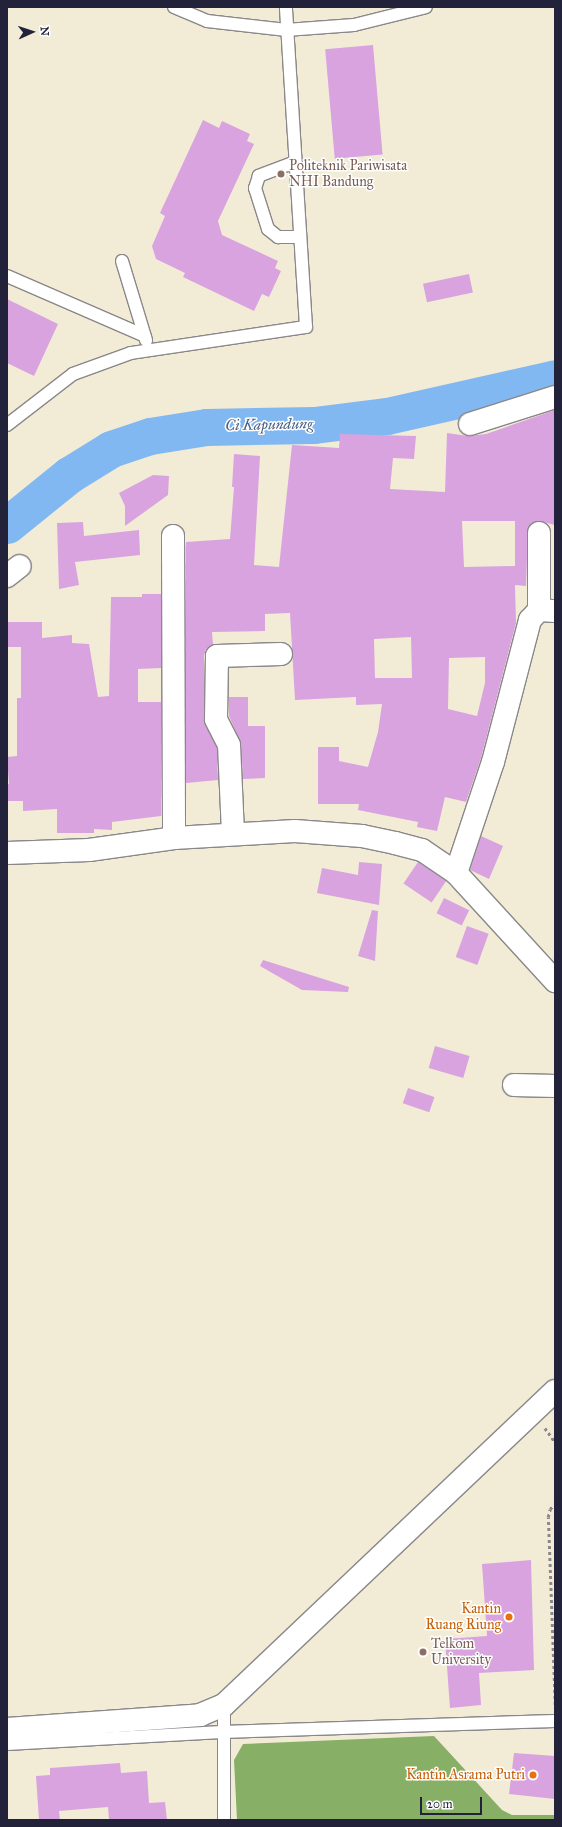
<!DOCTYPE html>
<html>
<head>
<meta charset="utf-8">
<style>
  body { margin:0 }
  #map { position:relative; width:562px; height:1827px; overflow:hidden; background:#f2ecd7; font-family:"IM FELL Great Primer",serif }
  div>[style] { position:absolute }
  .forest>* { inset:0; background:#88af66 }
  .river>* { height:37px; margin:-18.5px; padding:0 18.5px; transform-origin:18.5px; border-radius:18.5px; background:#82b8f1 }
  .building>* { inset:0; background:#d9a3e0; transform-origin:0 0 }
  .path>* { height:2.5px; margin-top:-1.25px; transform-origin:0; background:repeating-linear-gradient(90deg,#8a8789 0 3px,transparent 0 6px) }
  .roads { filter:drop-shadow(1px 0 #8a8789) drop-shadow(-1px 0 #8a8789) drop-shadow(0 1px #8a8789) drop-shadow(0 -1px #8a8789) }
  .service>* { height:12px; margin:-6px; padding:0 6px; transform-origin:6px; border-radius:6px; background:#fff }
  .minor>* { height:22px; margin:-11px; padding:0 11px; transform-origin:11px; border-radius:11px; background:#fff }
  .dots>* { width:11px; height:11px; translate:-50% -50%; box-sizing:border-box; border:2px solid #fff; border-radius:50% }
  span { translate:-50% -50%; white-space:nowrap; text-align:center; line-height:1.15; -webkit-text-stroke:3px #fff; paint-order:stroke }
  .education-label { font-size:14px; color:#785e54 }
  .left { translate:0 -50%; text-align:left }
  .food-label { font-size:14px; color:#c56008 }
  .right { translate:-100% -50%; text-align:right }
  .water-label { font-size:15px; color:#485e84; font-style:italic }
  .frame { position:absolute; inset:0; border:8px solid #22223b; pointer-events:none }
  .north { position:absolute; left:12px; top:12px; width:40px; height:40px; -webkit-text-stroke:3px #fff; paint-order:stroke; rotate:87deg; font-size:11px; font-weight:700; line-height:16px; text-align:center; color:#22223b }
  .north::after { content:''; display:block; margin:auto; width:14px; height:18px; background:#22223b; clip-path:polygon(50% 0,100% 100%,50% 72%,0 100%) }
  .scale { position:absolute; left:420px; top:1797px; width:62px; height:18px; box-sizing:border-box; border:2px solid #22223b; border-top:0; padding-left:5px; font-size:12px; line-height:14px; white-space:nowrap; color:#22223b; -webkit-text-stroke:3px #fff; paint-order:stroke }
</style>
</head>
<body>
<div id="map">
  <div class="forest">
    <i style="clip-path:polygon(434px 1736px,502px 1810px,512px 1815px,555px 1815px,555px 1820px,237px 1820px,234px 1760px,243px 1744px)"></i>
  </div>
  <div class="river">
    <i style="left:7px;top:525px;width:80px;rotate:-38.9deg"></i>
    <i style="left:69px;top:475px;width:49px;rotate:-31.8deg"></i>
    <i style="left:111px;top:449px;width:41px;rotate:-18.4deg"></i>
    <i style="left:150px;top:436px;width:57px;rotate:-9.1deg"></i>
    <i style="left:206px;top:427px;width:108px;rotate:-1.1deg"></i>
    <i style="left:314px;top:425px;width:74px;rotate:-7deg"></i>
    <i style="left:387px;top:416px;width:172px;rotate:-12.7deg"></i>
  </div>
  <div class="building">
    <i style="left:373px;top:45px;width:110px;height:48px;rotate:85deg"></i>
    <i style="clip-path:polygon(203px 120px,219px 128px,222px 121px,250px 134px,247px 141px,254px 144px,218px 221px,222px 235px,278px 261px,275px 268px,281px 271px,269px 297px,262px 294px,254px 311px,183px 277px,185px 273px,156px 259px,152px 246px,165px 216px,160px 213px)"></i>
    <i style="left:469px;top:274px;width:19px;height:47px;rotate:78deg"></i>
    <i style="clip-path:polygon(7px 299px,58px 324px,34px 376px,7px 363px)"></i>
    <i style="clip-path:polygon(evenodd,555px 410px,555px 525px,539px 521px,528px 527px,526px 586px,515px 585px,516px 623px,481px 758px,466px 802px,445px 797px,437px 831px,417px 827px,418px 822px,358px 810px,359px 804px,318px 804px,318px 747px,339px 747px,339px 761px,368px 767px,378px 732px,382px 704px,356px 705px,356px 697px,295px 700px,290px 613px,265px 614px,265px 631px,212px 632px,213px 645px,206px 649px,204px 656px,204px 719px,217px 748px,218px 780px,186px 783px,186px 542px,230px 539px,234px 487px,232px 487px,234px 454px,260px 456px,254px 565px,279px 567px,292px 445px,339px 448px,340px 434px,416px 436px,414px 459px,393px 458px,390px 489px,445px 492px,447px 433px,468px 436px,486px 434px,555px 410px,462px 521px,515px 521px,515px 566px,464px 567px,462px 521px,555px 410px,411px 637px,412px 678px,375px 678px,374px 639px,411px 637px,555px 410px,485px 657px,485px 683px,477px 716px,448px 709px,449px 658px,485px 657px)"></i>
    <i style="clip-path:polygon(153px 475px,169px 476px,168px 495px,125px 526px,125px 506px,119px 493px)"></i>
    <i style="clip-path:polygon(83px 522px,84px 536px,139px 530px,140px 555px,75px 562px,79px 585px,59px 589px,57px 523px)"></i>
    <i style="clip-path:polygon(142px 594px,161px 594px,161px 668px,138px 669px,138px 702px,161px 702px,161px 816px,112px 822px,112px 830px,94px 829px,94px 833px,57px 833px,57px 809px,23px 811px,23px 801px,7px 801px,7px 784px,9px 784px,7px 757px,17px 756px,17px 698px,21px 698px,21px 647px,7px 647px,7px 622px,42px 622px,42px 638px,72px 635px,72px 643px,89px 644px,98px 697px,109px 696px,111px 597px,142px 597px)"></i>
    <i style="clip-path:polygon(229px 697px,248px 697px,248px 726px,265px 726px,265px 778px,243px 779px,241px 744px,229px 716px)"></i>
    <i style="clip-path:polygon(481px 836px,503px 846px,489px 879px,470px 870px)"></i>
    <i style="clip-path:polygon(359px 862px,382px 864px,379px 905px,317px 893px,322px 868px,358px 875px)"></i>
    <i style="left:418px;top:862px;width:34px;height:26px;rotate:34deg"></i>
    <i style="left:444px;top:898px;width:28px;height:17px;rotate:26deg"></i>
    <i style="clip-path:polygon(372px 910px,378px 911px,375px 961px,358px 956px)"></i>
    <i style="left:467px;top:926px;width:23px;height:33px;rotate:20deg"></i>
    <i style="clip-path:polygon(263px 960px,349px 987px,348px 992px,302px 990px,260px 966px)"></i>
    <i style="left:435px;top:1046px;width:36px;height:23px;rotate:16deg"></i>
    <i style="left:408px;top:1088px;width:28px;height:16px;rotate:19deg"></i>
    <i style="clip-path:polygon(531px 1560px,534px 1670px,479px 1673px,481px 1705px,450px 1708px,445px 1639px,487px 1636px,482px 1564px)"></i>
    <i style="clip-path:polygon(514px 1753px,555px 1756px,555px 1799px,509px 1794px)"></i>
    <i style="clip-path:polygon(120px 1763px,121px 1773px,147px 1771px,149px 1803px,165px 1802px,167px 1820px,109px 1820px,108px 1807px,59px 1811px,60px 1820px,39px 1820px,36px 1776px,50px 1775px,50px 1768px)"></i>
  </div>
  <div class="path">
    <i style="left:545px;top:1428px;width:17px;rotate:54deg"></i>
    <i style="left:555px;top:1705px;width:188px;rotate:-92.1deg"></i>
    <i style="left:548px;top:1517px;width:8px;rotate:-76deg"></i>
    <i style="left:550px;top:1509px;width:7px;rotate:-45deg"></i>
  </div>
  <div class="roads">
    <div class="service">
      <i style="left:174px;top:7px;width:36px;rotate:23deg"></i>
      <i style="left:207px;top:21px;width:80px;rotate:6.5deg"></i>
      <i style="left:286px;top:30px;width:68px;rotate:-4.2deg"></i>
      <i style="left:354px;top:25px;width:74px;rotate:-14deg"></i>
      <i style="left:295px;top:162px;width:39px;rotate:159deg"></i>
      <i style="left:259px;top:176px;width:13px;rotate:108deg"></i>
      <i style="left:255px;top:188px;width:43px;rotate:72.4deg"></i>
      <i style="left:268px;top:229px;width:13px;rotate:39deg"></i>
      <i style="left:278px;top:237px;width:22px"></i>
      <i style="left:122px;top:261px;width:83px;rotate:73.1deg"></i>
      <i style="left:7px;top:276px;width:150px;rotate:23.5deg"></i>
      <i style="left:7px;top:425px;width:83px;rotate:-37.7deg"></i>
      <i style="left:73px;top:374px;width:62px;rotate:-19.9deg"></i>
      <i style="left:131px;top:353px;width:177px;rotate:-8.5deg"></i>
      <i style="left:306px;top:327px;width:321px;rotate:-93.6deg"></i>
      <i style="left:224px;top:1705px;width:115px;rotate:90deg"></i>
      <i style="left:7px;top:1744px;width:215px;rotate:-3.2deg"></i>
      <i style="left:222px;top:1732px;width:333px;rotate:-1.9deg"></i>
    </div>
    <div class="minor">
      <i style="left:470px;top:424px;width:89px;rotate:-17.6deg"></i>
      <i style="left:173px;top:536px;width:302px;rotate:89.8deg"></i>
      <i style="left:7px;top:576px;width:16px;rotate:-38deg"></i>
      <i style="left:539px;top:610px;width:77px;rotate:-90deg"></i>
      <i style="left:233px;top:833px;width:88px;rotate:-92.6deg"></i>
      <i style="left:229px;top:745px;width:29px;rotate:-117deg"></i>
      <i style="left:216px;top:719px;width:63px;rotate:-89.1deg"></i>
      <i style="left:217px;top:656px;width:64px;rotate:-1.8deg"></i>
      <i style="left:7px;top:853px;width:82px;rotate:-2.1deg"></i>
      <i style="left:89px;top:850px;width:86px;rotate:-8deg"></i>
      <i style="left:174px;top:838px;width:121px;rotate:-3.3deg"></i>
      <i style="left:295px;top:831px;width:67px;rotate:4.3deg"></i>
      <i style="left:362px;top:836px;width:34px;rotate:12deg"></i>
      <i style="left:395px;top:843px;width:28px;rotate:15deg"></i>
      <i style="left:422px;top:850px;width:41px;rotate:34.1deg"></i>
      <i style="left:456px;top:873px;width:147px;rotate:47.5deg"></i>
      <i style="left:456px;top:873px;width:117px;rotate:-71.6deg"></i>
      <i style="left:493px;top:762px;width:147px;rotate:-75.4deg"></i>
      <i style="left:530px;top:620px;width:13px;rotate:-48deg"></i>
      <i style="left:539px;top:610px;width:16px;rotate:4deg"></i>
      <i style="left:514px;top:1085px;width:41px;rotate:1.4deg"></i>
      <i style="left:7px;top:1729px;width:194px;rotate:-4.1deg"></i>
      <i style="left:200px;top:1715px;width:26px;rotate:-23deg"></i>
      <i style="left:224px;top:1705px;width:456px;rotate:-43.5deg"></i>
    </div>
  </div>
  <div class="dots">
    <i style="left:281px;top:174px;background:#8d6e63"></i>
    <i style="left:509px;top:1617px;background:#e8710a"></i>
    <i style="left:423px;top:1652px;background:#8d6e63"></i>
    <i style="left:533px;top:1775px;background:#e8710a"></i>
  </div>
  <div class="education-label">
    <span class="left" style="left:289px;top:174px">Politeknik Pariwisata<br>NHI Bandung</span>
    <span class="left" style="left:431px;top:1652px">Telkom<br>University</span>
  </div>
  <div class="food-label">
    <span class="right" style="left:501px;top:1617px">Kantin<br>Ruang Riung</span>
    <span class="right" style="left:525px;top:1775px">Kantin Asrama Putri</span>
  </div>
  <div class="water-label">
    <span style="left:269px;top:425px;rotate:-1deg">Ci Kapundung</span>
  </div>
  <div class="frame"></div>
  <div class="north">N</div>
  <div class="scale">20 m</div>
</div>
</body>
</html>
